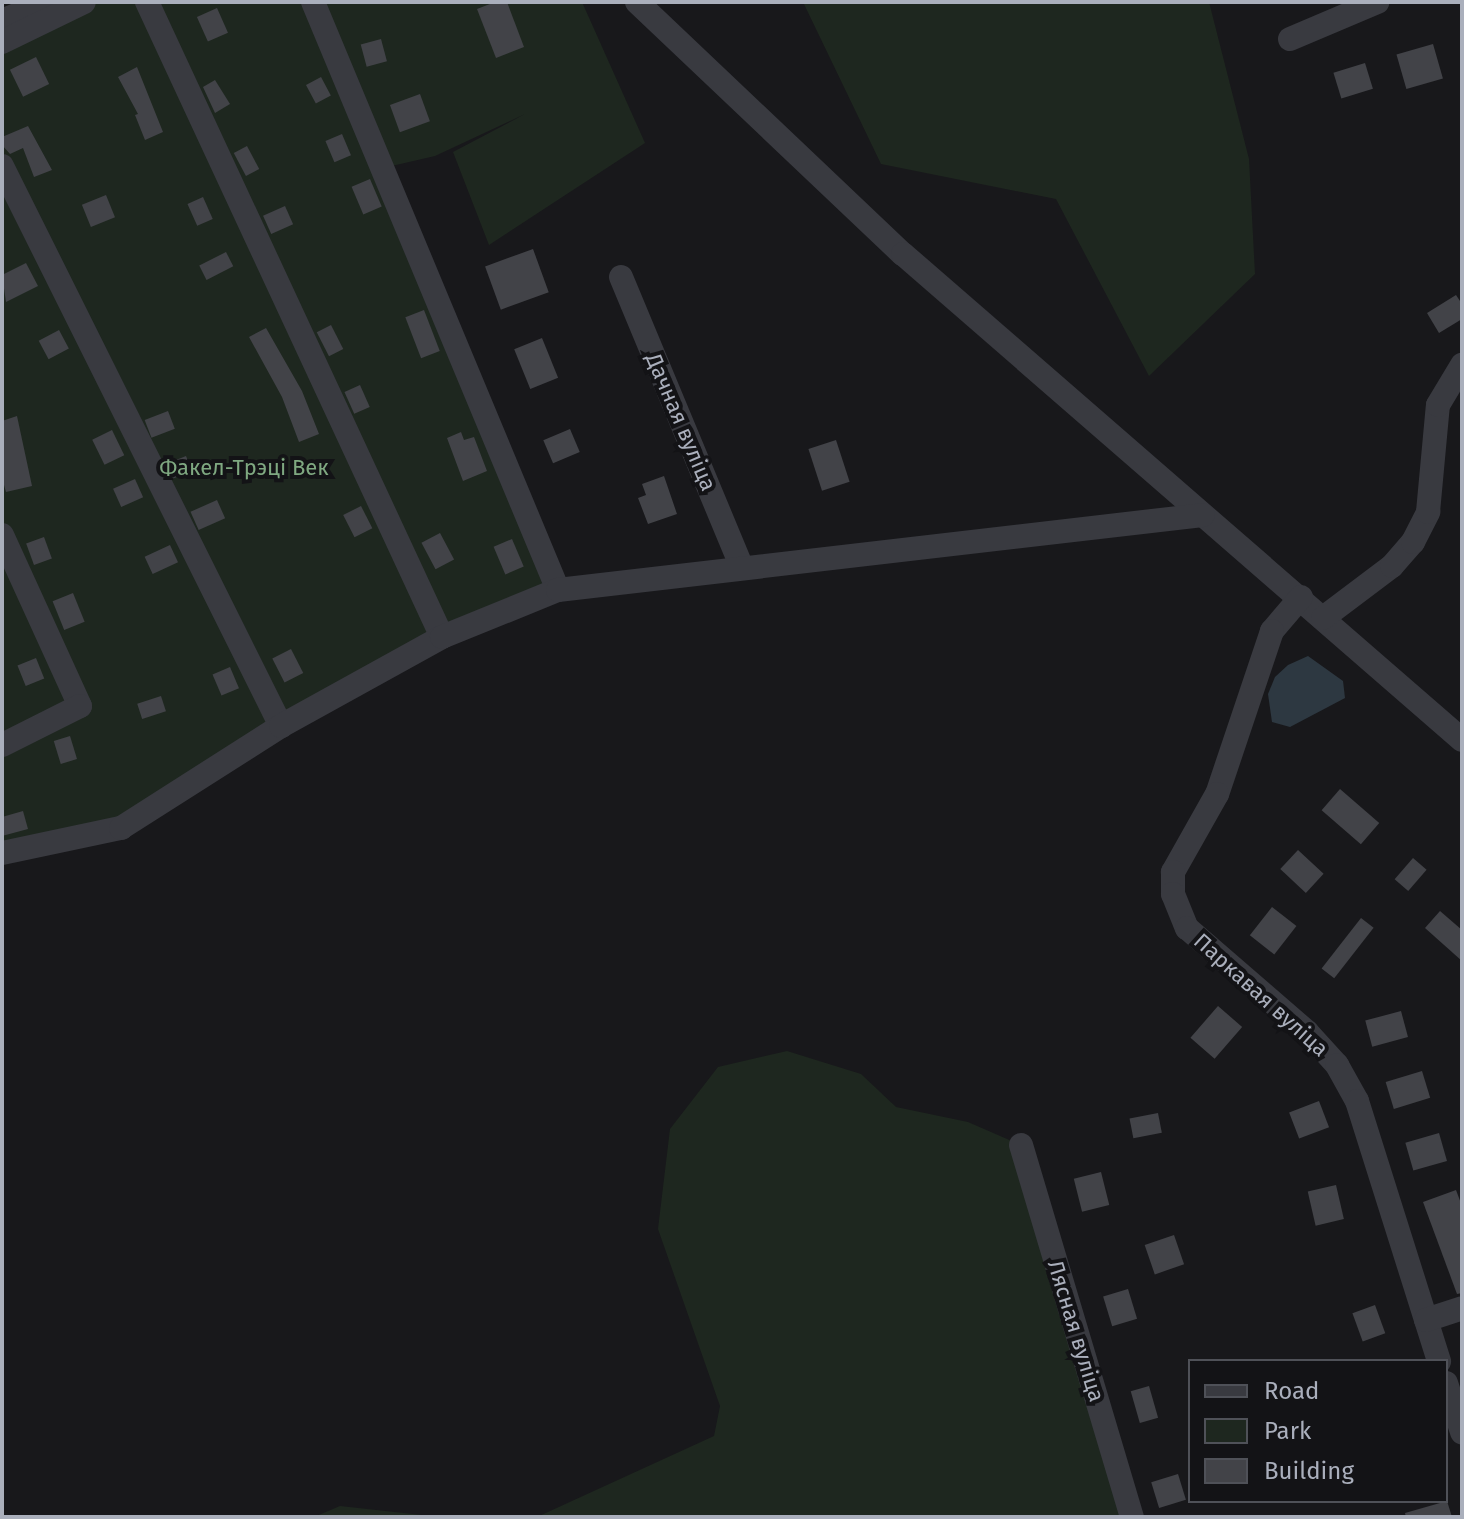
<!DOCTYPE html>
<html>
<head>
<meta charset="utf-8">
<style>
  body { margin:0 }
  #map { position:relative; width:1464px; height:1519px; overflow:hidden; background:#18181b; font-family:"Fira Sans",sans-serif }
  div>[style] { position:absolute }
  .green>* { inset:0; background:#1e271f }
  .water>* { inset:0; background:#2d3841 }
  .building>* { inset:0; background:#424348; transform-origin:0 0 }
  .minor>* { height:24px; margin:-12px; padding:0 12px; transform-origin:12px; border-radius:12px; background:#393a40 }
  span { translate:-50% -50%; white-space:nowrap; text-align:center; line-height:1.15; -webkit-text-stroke:8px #131316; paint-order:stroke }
  .street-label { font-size:22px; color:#aaafbc }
  .park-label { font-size:22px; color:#7fa881 }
  .frame { position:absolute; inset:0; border:4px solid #aaafbc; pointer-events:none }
  .legend { position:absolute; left:1188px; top:1359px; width:260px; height:144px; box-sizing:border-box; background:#131316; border:2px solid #4f5158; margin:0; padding:10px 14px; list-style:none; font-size:24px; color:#aaafbc }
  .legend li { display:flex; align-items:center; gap:16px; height:40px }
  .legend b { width:40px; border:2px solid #4f5158 }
</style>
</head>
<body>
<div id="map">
  <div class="green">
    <i style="clip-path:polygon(84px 2px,582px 2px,645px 143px,489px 245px,453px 152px,525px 114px,435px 156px,383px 168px,558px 590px,442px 637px,121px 828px,2px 853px,2px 42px)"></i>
    <i style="clip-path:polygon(803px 2px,1209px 2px,1249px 159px,1255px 274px,1149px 376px,1056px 199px,881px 164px)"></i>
    <i style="clip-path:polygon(787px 1051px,861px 1074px,896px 1107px,968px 1122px,1021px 1145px,1132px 1517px,537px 1517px,714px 1436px,720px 1406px,658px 1229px,670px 1129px,718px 1067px)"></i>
    <i style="clip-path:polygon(340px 1506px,440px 1517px,314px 1517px)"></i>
  </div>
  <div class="water">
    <i style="clip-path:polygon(1308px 656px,1343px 681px,1345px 698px,1290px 727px,1272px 722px,1268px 694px,1275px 677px,1288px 665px)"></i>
  </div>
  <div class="building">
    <i style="clip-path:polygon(495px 2px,507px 2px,524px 47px,496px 58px,477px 9px)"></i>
    <i style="left:217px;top:8px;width:27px;height:22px;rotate:66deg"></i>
    <i style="left:381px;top:39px;width:23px;height:21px;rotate:75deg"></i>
    <i style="left:1433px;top:44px;width:36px;height:38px;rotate:74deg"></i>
    <i style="left:36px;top:57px;width:30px;height:29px;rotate:64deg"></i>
    <i style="left:1365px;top:63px;width:27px;height:33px;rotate:73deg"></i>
    <i style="clip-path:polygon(137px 67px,163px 132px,145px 140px,135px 115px,138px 114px,118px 77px)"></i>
    <i style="left:321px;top:77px;width:21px;height:17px;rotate:62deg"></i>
    <i style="clip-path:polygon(215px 80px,230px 104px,215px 113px,203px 87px)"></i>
    <i style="left:420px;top:94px;width:29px;height:32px;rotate:70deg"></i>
    <i style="clip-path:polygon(28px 126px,52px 170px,34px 177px,23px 148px,10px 154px,2px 145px,2px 137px)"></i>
    <i style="left:342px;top:134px;width:23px;height:18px;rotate:67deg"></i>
    <i style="left:247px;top:146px;width:26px;height:15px;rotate:62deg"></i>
    <i style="left:370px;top:179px;width:30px;height:20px;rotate:67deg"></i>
    <i style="left:106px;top:195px;width:24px;height:26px;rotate:68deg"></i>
    <i style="left:203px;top:197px;width:24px;height:17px;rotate:66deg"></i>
    <i style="left:285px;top:206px;width:20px;height:24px;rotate:66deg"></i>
    <i style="left:533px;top:249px;width:46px;height:51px;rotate:70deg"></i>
    <i style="left:226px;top:252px;width:16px;height:30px;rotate:63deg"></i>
    <i style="clip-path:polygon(26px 263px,38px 286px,6px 302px,2px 275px)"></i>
    <i style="clip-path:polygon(1456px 295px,1462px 304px,1462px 319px,1439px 333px,1427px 313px)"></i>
    <i style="left:424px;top:310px;width:44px;height:20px;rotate:69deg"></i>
    <i style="left:331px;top:325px;width:27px;height:16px;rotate:63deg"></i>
    <i style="clip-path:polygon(266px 328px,302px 391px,319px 434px,299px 442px,282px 397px,249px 337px)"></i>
    <i style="left:59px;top:330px;width:21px;height:23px;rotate:62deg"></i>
    <i style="left:542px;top:338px;width:43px;height:30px;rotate:68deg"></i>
    <i style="left:360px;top:385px;width:24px;height:17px;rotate:66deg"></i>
    <i style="left:168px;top:411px;width:19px;height:25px;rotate:69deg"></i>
    <i style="clip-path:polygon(17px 416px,32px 486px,6px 492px,2px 478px,2px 421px)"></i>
    <i style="left:570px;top:429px;width:25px;height:29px;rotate:67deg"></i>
    <i style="left:112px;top:430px;width:28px;height:22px;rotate:64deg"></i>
    <i style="clip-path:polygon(461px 432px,464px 440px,474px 437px,487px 471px,463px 481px,447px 438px)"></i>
    <i style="left:836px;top:440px;width:44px;height:29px;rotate:72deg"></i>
    <i style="left:186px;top:456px;width:16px;height:21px;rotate:68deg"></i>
    <i style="clip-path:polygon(664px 476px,677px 514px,648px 524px,638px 498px,646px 495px,642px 484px)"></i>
    <i style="left:135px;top:479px;width:20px;height:24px;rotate:66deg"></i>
    <i style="left:217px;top:500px;width:20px;height:29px;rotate:66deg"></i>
    <i style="left:361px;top:506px;width:25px;height:20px;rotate:63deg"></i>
    <i style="left:440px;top:533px;width:30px;height:21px;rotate:62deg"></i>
    <i style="left:44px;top:537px;width:23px;height:19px;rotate:70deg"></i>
    <i style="left:512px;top:539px;width:30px;height:20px;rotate:67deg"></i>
    <i style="left:170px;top:545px;width:19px;height:28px;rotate:65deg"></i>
    <i style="left:73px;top:593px;width:31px;height:22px;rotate:68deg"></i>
    <i style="left:291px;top:649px;width:27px;height:21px;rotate:63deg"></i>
    <i style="left:36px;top:658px;width:22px;height:20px;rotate:68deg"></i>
    <i style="left:230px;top:667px;width:23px;height:19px;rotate:67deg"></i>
    <i style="left:161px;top:696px;width:16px;height:25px;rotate:72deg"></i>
    <i style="left:70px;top:736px;width:24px;height:17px;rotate:73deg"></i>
    <i style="left:1340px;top:789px;width:52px;height:28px;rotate:41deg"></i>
    <i style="clip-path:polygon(23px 811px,28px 829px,2px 836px,2px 817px)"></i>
    <i style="left:1298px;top:850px;width:35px;height:26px;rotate:43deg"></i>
    <i style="left:1413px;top:858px;width:18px;height:28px;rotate:41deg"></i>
    <i style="left:1272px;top:907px;width:31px;height:36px;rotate:38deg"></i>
    <i style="clip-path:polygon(1440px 911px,1462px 930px,1462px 961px,1425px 928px)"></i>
    <i style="left:1361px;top:918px;width:16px;height:64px;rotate:38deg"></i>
    <i style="left:1218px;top:1006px;width:32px;height:42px;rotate:41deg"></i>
    <i style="left:1401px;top:1011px;width:27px;height:37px;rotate:75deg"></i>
    <i style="left:1422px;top:1071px;width:28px;height:38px;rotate:73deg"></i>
    <i style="left:1319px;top:1101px;width:28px;height:32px;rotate:69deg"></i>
    <i style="left:1158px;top:1113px;width:20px;height:29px;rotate:79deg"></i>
    <i style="left:1439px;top:1133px;width:29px;height:35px;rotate:74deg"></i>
    <i style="left:1101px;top:1172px;width:34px;height:28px;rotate:76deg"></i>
    <i style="left:1336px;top:1185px;width:35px;height:29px;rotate:77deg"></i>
    <i style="clip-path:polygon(1456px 1190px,1462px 1206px,1462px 1293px,1457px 1294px,1423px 1202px)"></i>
    <i style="left:1174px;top:1235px;width:31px;height:31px;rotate:71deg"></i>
    <i style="left:1128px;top:1289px;width:31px;height:26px;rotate:73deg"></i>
    <i style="left:1375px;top:1305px;width:30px;height:24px;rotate:70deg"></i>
    <i style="left:1149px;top:1386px;width:33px;height:19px;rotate:74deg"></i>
    <i style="left:1178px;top:1474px;width:27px;height:28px;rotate:73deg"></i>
    <i style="clip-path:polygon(1447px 1501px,1452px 1517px,1406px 1517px,1405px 1513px)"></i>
  </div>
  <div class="minor">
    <i style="left:147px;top:2px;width:700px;rotate:65.08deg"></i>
    <i style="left:313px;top:2px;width:637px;rotate:67.38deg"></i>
    <i style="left:637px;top:2px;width:366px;rotate:43.5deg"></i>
    <i style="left:903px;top:254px;width:741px;rotate:41deg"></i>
    <i style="left:2px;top:21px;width:48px;rotate:-23.4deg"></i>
    <i style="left:1290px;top:39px;width:95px;rotate:-23deg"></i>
    <i style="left:2px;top:42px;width:91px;rotate:-26deg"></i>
    <i style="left:2px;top:166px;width:626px;rotate:63.52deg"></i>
    <i style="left:621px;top:277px;width:315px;rotate:67.4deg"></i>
    <i style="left:2px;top:535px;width:188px;rotate:65.5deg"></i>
    <i style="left:80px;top:706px;width:87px;rotate:153.4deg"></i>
    <i style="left:1301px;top:597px;width:45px;rotate:130.5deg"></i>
    <i style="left:1272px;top:631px;width:172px;rotate:108.6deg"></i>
    <i style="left:1217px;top:794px;width:90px;rotate:119.4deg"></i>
    <i style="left:1173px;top:872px;width:22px;rotate:90deg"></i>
    <i style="left:1173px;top:894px;width:37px;rotate:68deg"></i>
    <i style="left:1187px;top:928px;width:159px;rotate:40.9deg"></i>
    <i style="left:1307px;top:1032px;width:45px;rotate:47.7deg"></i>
    <i style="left:1337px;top:1065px;width:41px;rotate:60.9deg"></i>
    <i style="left:1357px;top:1101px;width:273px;rotate:72.5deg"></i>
    <i style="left:1323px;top:618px;width:86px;rotate:-37deg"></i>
    <i style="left:1392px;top:566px;width:32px;rotate:-49deg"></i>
    <i style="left:1413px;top:542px;width:34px;rotate:-63deg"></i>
    <i style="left:1428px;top:512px;width:107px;rotate:-84.7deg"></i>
    <i style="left:1438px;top:405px;width:47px;rotate:-59deg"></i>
    <i style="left:2px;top:853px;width:122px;rotate:-11.9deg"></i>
    <i style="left:121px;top:828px;width:190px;rotate:-32.5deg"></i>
    <i style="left:281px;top:726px;width:184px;rotate:-28.9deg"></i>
    <i style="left:442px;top:637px;width:125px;rotate:-22.1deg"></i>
    <i style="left:558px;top:590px;width:649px;rotate:-6.63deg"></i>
    <i style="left:1021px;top:1145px;width:388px;rotate:73.4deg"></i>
    <i style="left:1426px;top:1320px;width:38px;rotate:-18deg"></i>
    <i style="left:1446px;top:1383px;width:52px;rotate:71.9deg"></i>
  </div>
  <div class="street-label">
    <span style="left:681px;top:422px;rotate:67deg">Дачная вуліца</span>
    <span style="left:1261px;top:995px;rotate:42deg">Паркавая вуліца</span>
    <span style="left:1076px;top:1331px;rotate:73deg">Лясная вуліца</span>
  </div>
  <div class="park-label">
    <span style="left:244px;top:468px">Факел-Трэці Век</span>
  </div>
  <div class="frame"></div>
  <ul class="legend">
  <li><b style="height:10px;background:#393a40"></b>Road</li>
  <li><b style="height:22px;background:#1e271f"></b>Park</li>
  <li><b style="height:22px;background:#424348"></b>Building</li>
  </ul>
</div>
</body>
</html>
